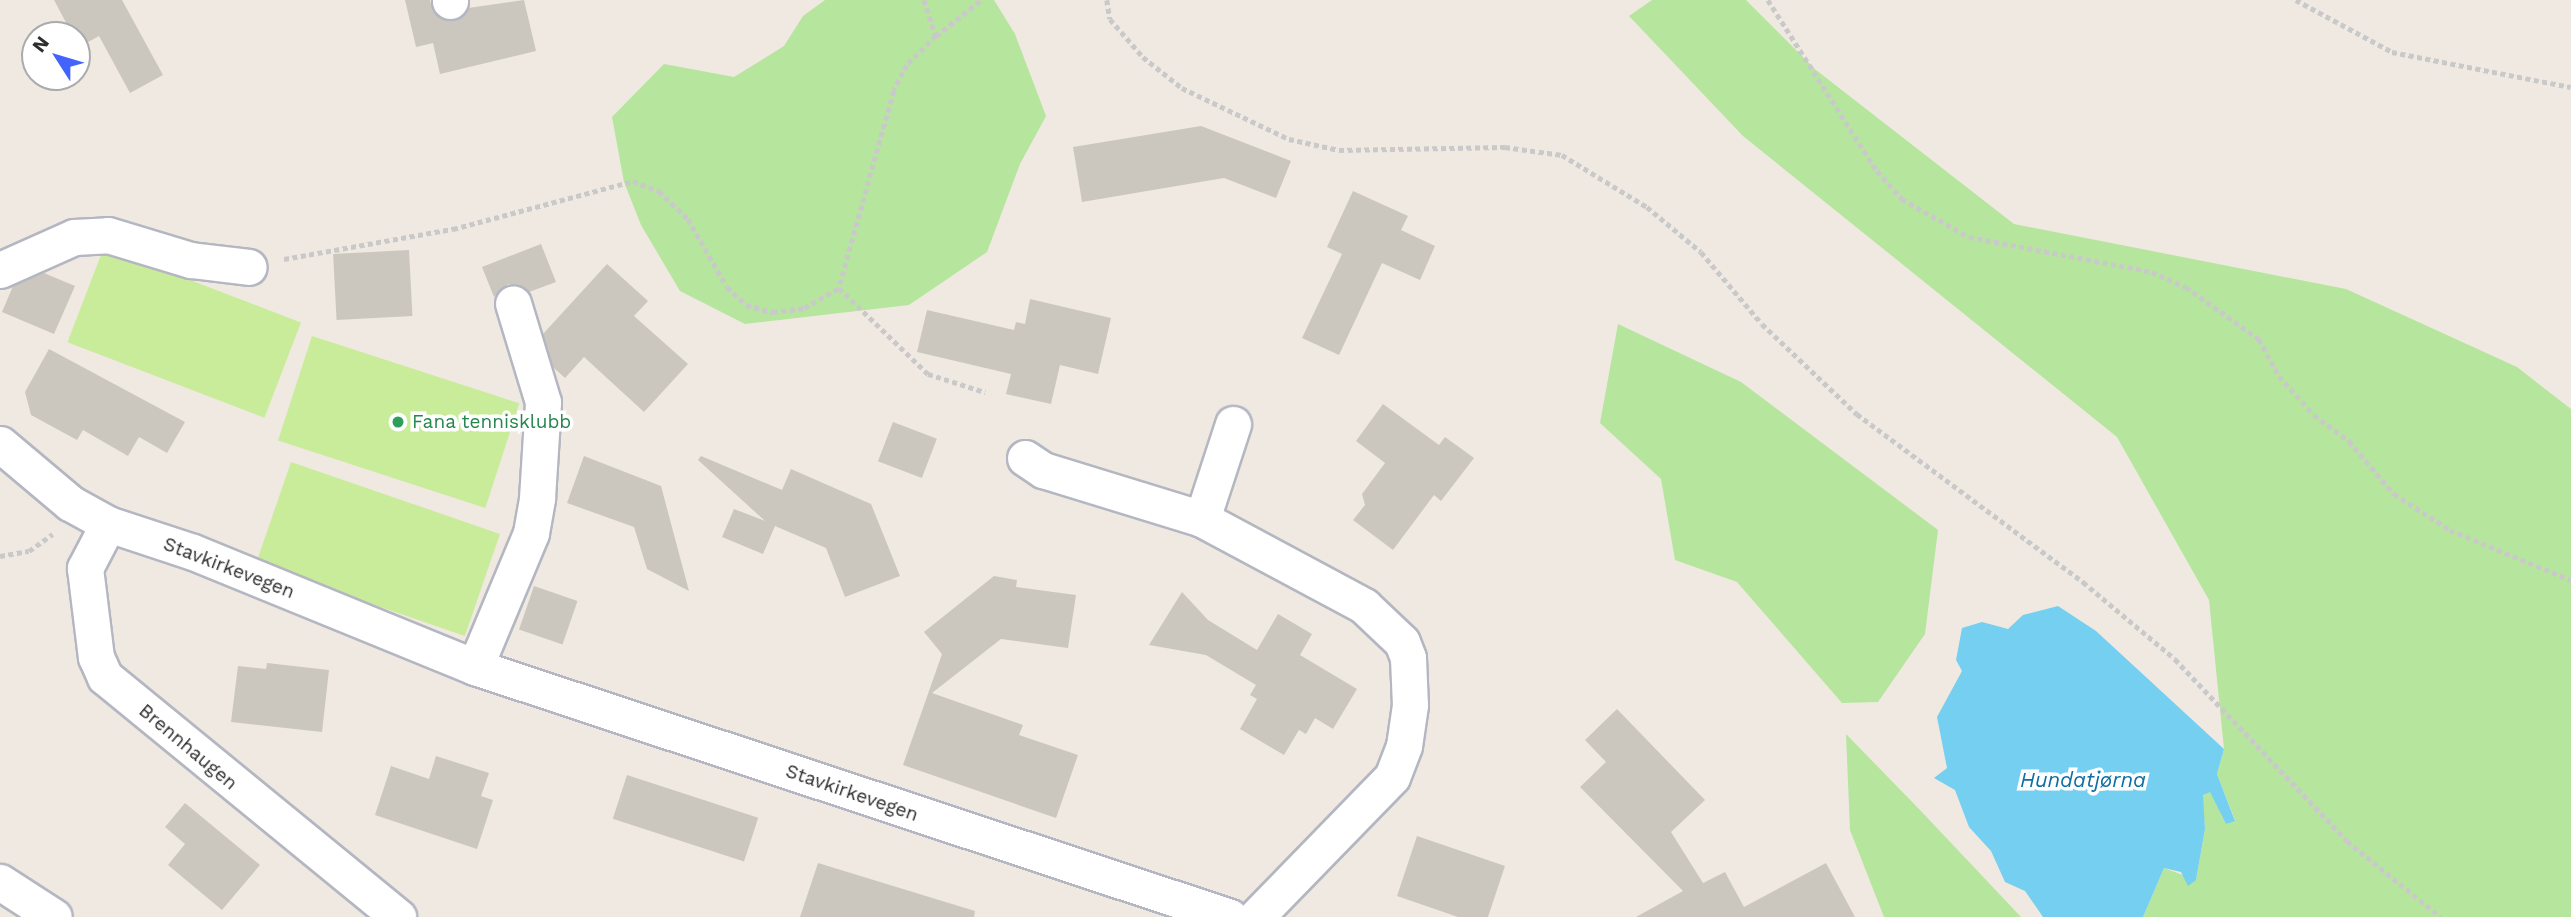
<!DOCTYPE html>
<html>
<head>
<meta charset="utf-8">
<style>
  body { margin:0 }
  #map { position:relative; width:2571px; height:917px; overflow:hidden; background:#efe9e1; font-family:"Work Sans",sans-serif }
  div>[style] { position:absolute }
  .green>* { inset:0; background:#b6e59e }
  .pitch>* { inset:0; background:#c9ec9a; transform-origin:0 0 }
  .water>* { inset:0; background:#75cff0 }
  .building>* { inset:0; background:#cbc7bf; transform-origin:0 0 }
  .path>* { height:4.5px; margin-top:-2.25px; transform-origin:0; background:repeating-linear-gradient(90deg,#c9c9c9 0 5px,transparent 0 8.5px) }
  .roads { filter:drop-shadow(2px 0 #b4b7c1) drop-shadow(-2px 0 #b4b7c1) drop-shadow(0 2px #b4b7c1) drop-shadow(0 -2px #b4b7c1) }
  .minor>* { height:35px; margin:-17.5px; padding:0 17.5px; transform-origin:17.5px; border-radius:17.5px; background:#fff }
  .dots>* { width:19px; height:19px; translate:-50% -50%; box-sizing:border-box; border:4px solid #fff; border-radius:50% }
  span { translate:-50% -50%; white-space:nowrap; text-align:center; line-height:1.15; -webkit-text-stroke:7px #fff; paint-order:stroke }
  .leisure-label { font-size:19px; color:#27864d }
  .left { translate:0 -50%; text-align:left }
  .street-label { font-size:19px; color:#2e2e2e }
  .water-label { font-size:21px; color:#0d6fa3; font-style:italic }
  .north { position:absolute; left:21px; top:21px; width:70px; height:70px; box-sizing:border-box; background:#fff; border:2px solid #ababab; border-radius:50%; rotate:307deg; font-size:19px; font-weight:700; line-height:28px; text-align:center; color:#2e2e2e }
  .north::after { content:''; display:block; margin:auto; width:24px; height:32px; background:#4264fb; clip-path:polygon(50% 0,100% 100%,50% 72%,0 100%) }
</style>
</head>
<body>
<div id="map">
  <div class="green">
    <i style="clip-path:polygon(825px 0,994px 0,1015px 34px,1046px 116px,1020px 164px,987px 252px,909px 305px,745px 324px,680px 291px,641px 225px,624px 182px,612px 117px,664px 64px,734px 77px,784px 46px,803px 16px)"></i>
    <i style="clip-path:polygon(1652px 0,1746px 0,1816px 70px,2014px 224px,2346px 289px,2517px 367px,2571px 409px,2571px 917px,2143px 917px,2164px 868px,2196px 880px,2205px 829px,2202px 795px,2210px 791px,2226px 824px,2235px 820px,2217px 774px,2224px 749px,2209px 600px,2117px 437px,1743px 136px,1629px 16px)"></i>
    <i style="clip-path:polygon(1618px 324px,1741px 382px,1938px 530px,1925px 634px,1878px 702px,1842px 703px,1737px 582px,1675px 560px,1661px 479px,1600px 423px)"></i>
    <i style="clip-path:polygon(1846px 734px,1919px 809px,2021px 917px,1884px 917px,1850px 830px)"></i>
  </div>
  <div class="pitch">
    <i style="left:104px;top:247px;width:211px;height:102px;rotate:21deg"></i>
    <i style="left:312px;top:336px;width:218px;height:110px;rotate:18deg"></i>
    <i style="left:291px;top:462px;width:221px;height:108px;rotate:19deg"></i>
  </div>
  <div class="water">
    <i style="clip-path:polygon(2058px 606px,2096px 631px,2224px 749px,2217px 774px,2235px 821px,2226px 824px,2210px 792px,2203px 795px,2205px 829px,2196px 880px,2188px 886px,2181px 872px,2164px 868px,2143px 917px,2043px 917px,2025px 891px,2005px 882px,1991px 851px,1969px 827px,1955px 790px,1934px 778px,1947px 768px,1937px 717px,1962px 671px,1956px 660px,1962px 628px,1982px 622px,2008px 629px,2023px 615px)"></i>
  </div>
  <div class="building">
    <i style="clip-path:polygon(54px 0,122px 0,163px 75px,130px 93px,99px 36px,79px 47px)"></i>
    <i style="clip-path:polygon(405px 0,430px 0,433px 12px,449px 21px,468px 8px,524px 0,536px 51px,440px 74px,433px 43px,416px 47px)"></i>
    <i style="clip-path:polygon(1201px 126px,1291px 161px,1276px 198px,1224px 178px,1082px 202px,1073px 147px)"></i>
    <i style="clip-path:polygon(1353px 191px,1408px 216px,1401px 230px,1435px 246px,1420px 280px,1382px 263px,1339px 355px,1302px 338px,1342px 254px,1327px 247px)"></i>
    <i style="clip-path:polygon(541px 244px,556px 282px,529px 292px,508px 284px,494px 297px,482px 267px)"></i>
    <i style="left:409px;top:250px;width:66px;height:76px;rotate:87deg"></i>
    <i style="clip-path:polygon(607px 264px,648px 301px,634px 316px,688px 364px,644px 412px,584px 357px,565px 378px,553px 367px,543px 334px)"></i>
    <i style="clip-path:polygon(44px 273px,75px 286px,54px 334px,2px 312px,13px 286px)"></i>
    <i style="clip-path:polygon(1030px 299px,1111px 318px,1098px 374px,1060px 365px,1051px 404px,1006px 394px,1011px 374px,917px 352px,927px 310px,1014px 330px,1016px 322px,1025px 324px)"></i>
    <i style="clip-path:polygon(49px 349px,185px 422px,167px 453px,139px 437px,128px 456px,83px 430px,77px 440px,31px 415px,25px 392px)"></i>
    <i style="clip-path:polygon(1383px 404px,1439px 445px,1445px 437px,1474px 458px,1441px 501px,1434px 495px,1393px 550px,1353px 520px,1365px 505px,1362px 494px,1385px 463px,1356px 441px)"></i>
    <i style="left:893px;top:422px;width:47px;height:42px;rotate:21deg"></i>
    <i style="clip-path:polygon(584px 456px,661px 486px,689px 591px,647px 569px,634px 527px,567px 503px)"></i>
    <i style="clip-path:polygon(701px 456px,782px 490px,791px 469px,871px 504px,900px 576px,845px 597px,826px 548px,775px 526px,763px 554px,722px 537px,734px 509px,765px 521px,698px 460px)"></i>
    <i style="clip-path:polygon(994px 576px,1017px 580px,1016px 587px,1076px 595px,1068px 648px,1001px 639px,932px 693px,1023px 725px,1019px 735px,1078px 755px,1056px 818px,903px 765px,942px 654px,924px 632px)"></i>
    <i style="left:534px;top:586px;width:46px;height:46px;rotate:19deg"></i>
    <i style="clip-path:polygon(1182px 592px,1208px 620px,1257px 650px,1278px 614px,1312px 634px,1300px 655px,1357px 689px,1333px 729px,1315px 718px,1306px 734px,1299px 730px,1284px 755px,1240px 729px,1257px 699px,1250px 695px,1256px 685px,1206px 655px,1149px 645px)"></i>
    <i style="clip-path:polygon(267px 663px,329px 670px,322px 732px,231px 722px,238px 666px,266px 669px)"></i>
    <i style="clip-path:polygon(1617px 709px,1705px 800px,1671px 832px,1703px 883px,1725px 872px,1744px 907px,1826px 863px,1855px 917px,1636px 917px,1683px 891px,1580px 787px,1606px 762px,1585px 740px)"></i>
    <i style="clip-path:polygon(436px 756px,489px 773px,481px 796px,493px 800px,477px 849px,375px 815px,391px 766px,429px 779px)"></i>
    <i style="left:627px;top:775px;width:138px;height:46px;rotate:18deg"></i>
    <i style="clip-path:polygon(185px 803px,260px 865px,222px 910px,168px 865px,185px 844px,165px 827px)"></i>
    <i style="clip-path:polygon(1417px 836px,1505px 866px,1488px 917px,1458px 917px,1397px 896px)"></i>
    <i style="clip-path:polygon(818px 863px,975px 911px,974px 917px,800px 917px)"></i>
  </div>
  <div class="path">
    <i style="left:924px;top:0;width:38px;rotate:72deg"></i>
    <i style="left:936px;top:36px;width:58px;rotate:-38.7deg"></i>
    <i style="left:1107px;top:0;width:19px;rotate:81deg"></i>
    <i style="left:1110px;top:19px;width:50px;rotate:49deg"></i>
    <i style="left:1143px;top:57px;width:50px;rotate:38.5deg"></i>
    <i style="left:1182px;top:88px;width:119px;rotate:25.5deg"></i>
    <i style="left:1289px;top:139px;width:51px;rotate:12.4deg"></i>
    <i style="left:1339px;top:150px;width:166px;rotate:-1deg"></i>
    <i style="left:1505px;top:147px;width:58px;rotate:8deg"></i>
    <i style="left:1562px;top:155px;width:100px;rotate:31.5deg"></i>
    <i style="left:1647px;top:207px;width:70px;rotate:39.8deg"></i>
    <i style="left:1701px;top:252px;width:94px;rotate:49.7deg"></i>
    <i style="left:1762px;top:324px;width:131px;rotate:43.5deg"></i>
    <i style="left:1857px;top:414px;width:282px;rotate:36.6deg"></i>
    <i style="left:2083px;top:582px;width:120px;rotate:39.9deg"></i>
    <i style="left:2175px;top:659px;width:250px;rotate:46.6deg"></i>
    <i style="left:2347px;top:841px;width:121px;rotate:39deg"></i>
    <i style="left:1768px;top:0;width:203px;rotate:57.5deg"></i>
    <i style="left:1877px;top:171px;width:38px;rotate:48deg"></i>
    <i style="left:1902px;top:199px;width:77px;rotate:29.6deg"></i>
    <i style="left:1969px;top:237px;width:186px;rotate:10.8deg"></i>
    <i style="left:2152px;top:272px;width:37px;rotate:24deg"></i>
    <i style="left:2186px;top:287px;width:90px;rotate:35.5deg"></i>
    <i style="left:2259px;top:339px;width:42px;rotate:61.6deg"></i>
    <i style="left:2279px;top:376px;width:52px;rotate:48.1deg"></i>
    <i style="left:2314px;top:415px;width:44px;rotate:36.6deg"></i>
    <i style="left:2349px;top:441px;width:70px;rotate:49.7deg"></i>
    <i style="left:2394px;top:494px;width:67px;rotate:32.7deg"></i>
    <i style="left:2450px;top:530px;width:131px;rotate:22.5deg"></i>
    <i style="left:2296px;top:0;width:109px;rotate:28.4deg"></i>
    <i style="left:2392px;top:52px;width:182px;rotate:11.1deg"></i>
    <i style="left:936px;top:36px;width:41px;rotate:135deg"></i>
    <i style="left:907px;top:65px;width:29px;rotate:117deg"></i>
    <i style="left:894px;top:91px;width:205px;rotate:105.6deg"></i>
    <i style="left:839px;top:288px;width:124px;rotate:44deg"></i>
    <i style="left:928px;top:374px;width:60px;rotate:17.5deg"></i>
    <i style="left:284px;top:259px;width:172px;rotate:-10.1deg"></i>
    <i style="left:453px;top:229px;width:186px;rotate:-14.9deg"></i>
    <i style="left:633px;top:181px;width:28px;rotate:21deg"></i>
    <i style="left:659px;top:191px;width:40px;rotate:44deg"></i>
    <i style="left:688px;top:219px;width:78px;rotate:60.2deg"></i>
    <i style="left:727px;top:287px;width:26px;rotate:43deg"></i>
    <i style="left:746px;top:305px;width:28px;rotate:15deg"></i>
    <i style="left:773px;top:312px;width:31px;rotate:-7deg"></i>
    <i style="left:804px;top:308px;width:40px;rotate:-29.7deg"></i>
    <i style="left:0;top:556px;width:29px;rotate:-10deg"></i>
    <i style="left:29px;top:551px;width:29px;rotate:-36deg"></i>
  </div>
  <div class="roads">
    <div class="minor">
      <i style="left:450px;top:1px;width:1px;rotate:-90deg"></i>
      <i style="left:0;top:270px;width:81px;rotate:-24deg"></i>
      <i style="left:74px;top:237px;width:34px;rotate:-3deg"></i>
      <i style="left:108px;top:235px;width:87px;rotate:16.8deg"></i>
      <i style="left:191px;top:260px;width:58px;rotate:6.9deg"></i>
      <i style="left:0;top:444px;width:92px;rotate:40.1deg"></i>
      <i style="left:70px;top:503px;width:43px;rotate:28.9deg"></i>
      <i style="left:108px;top:524px;width:89px;rotate:18.2deg"></i>
      <i style="left:193px;top:552px;width:305px;rotate:22.2deg"></i>
      <i style="left:475px;top:667px;width:795px;rotate:18.32deg"></i>
      <i style="left:1025px;top:458px;width:22px;rotate:34deg"></i>
      <i style="left:1043px;top:470px;width:166px;rotate:17.1deg"></i>
      <i style="left:1202px;top:519px;width:184px;rotate:28.2deg"></i>
      <i style="left:1364px;top:606px;width:52px;rotate:43.5deg"></i>
      <i style="left:1402px;top:642px;width:17px;rotate:69deg"></i>
      <i style="left:1408px;top:658px;width:47px;rotate:87.6deg"></i>
      <i style="left:1410px;top:705px;width:41px;rotate:98.3deg"></i>
      <i style="left:1404px;top:746px;width:33px;rotate:111deg"></i>
      <i style="left:1392px;top:777px;width:195px;rotate:134.2deg"></i>
      <i style="left:1202px;top:519px;width:100px;rotate:-71.9deg"></i>
      <i style="left:108px;top:524px;width:50px;rotate:117.6deg"></i>
      <i style="left:85px;top:568px;width:90px;rotate:83deg"></i>
      <i style="left:96px;top:657px;width:22px;rotate:66deg"></i>
      <i style="left:105px;top:677px;width:379px;rotate:39.3deg"></i>
      <i style="left:475px;top:667px;width:145px;rotate:-67.3deg"></i>
      <i style="left:531px;top:533px;width:36px;rotate:-80deg"></i>
      <i style="left:537px;top:498px;width:96px;rotate:-86.4deg"></i>
      <i style="left:543px;top:402px;width:103px;rotate:-106.9deg"></i>
      <i style="left:0;top:882px;width:64px;rotate:32.9deg"></i>
    </div>
  </div>
  <div class="dots">
    <i style="left:398px;top:422px;background:#2e9e5b"></i>
  </div>
  <div class="leisure-label">
    <span class="left" style="left:412px;top:422px">Fana tennisklubb</span>
  </div>
  <div class="street-label">
    <span style="left:229px;top:568px;rotate:21deg">Stavkirkevegen</span>
    <span style="left:188px;top:747px;rotate:40deg">Brennhaugen</span>
    <span style="left:852px;top:793px;rotate:19deg">Stavkirkevegen</span>
  </div>
  <div class="water-label">
    <span style="left:2083px;top:780px">Hundatjørna</span>
  </div>
  <div class="north">N</div>
</div>
</body>
</html>
